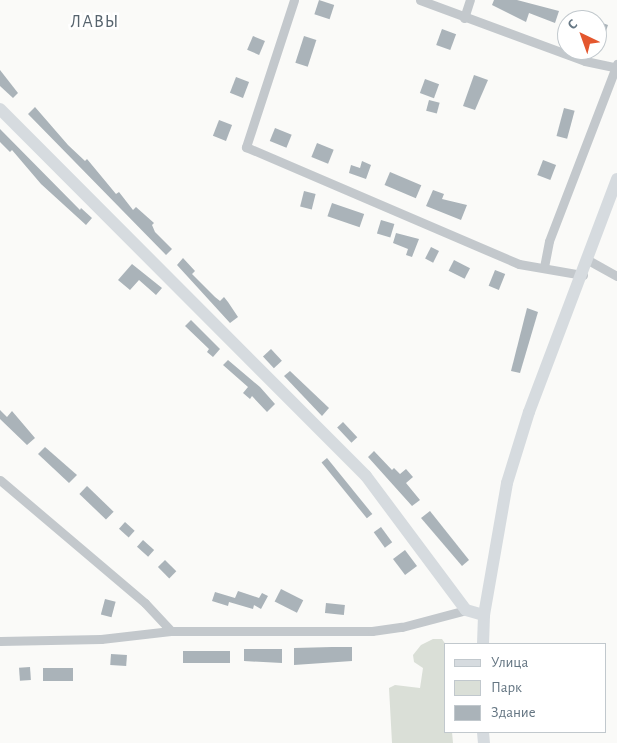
<!DOCTYPE html>
<html>
<head>
<meta charset="utf-8">
<style>
  body { margin:0 }
  #map { position:relative; width:617px; height:743px; overflow:hidden; background:#fafaf8; font-family:"Alegreya Sans",sans-serif }
  div>[style] { position:absolute }
  .green>* { inset:0; background:#dadfd7 }
  .building>* { inset:0; background:#aab3b9; transform-origin:0 0 }
  .street>* { height:9px; margin:-4.5px; padding:0 4.5px; transform-origin:4.5px; border-radius:4.5px; background:#c3c8cc }
  .secondary>* { height:12px; margin:-6px; padding:0 6px; transform-origin:6px; border-radius:6px; background:#d6dbdf }
  span { translate:-50% -50%; white-space:nowrap; text-align:center; line-height:1.15; -webkit-text-stroke:5px #fff; paint-order:stroke }
  .quarter-label { font-size:18px; color:#57646e; letter-spacing:1px }
  .legend { position:absolute; left:444px; top:643px; width:162px; height:90px; box-sizing:border-box; background:#fff; border:1px solid #c1c8cd; margin:0; padding:6px 9px; list-style:none; font-size:15px; color:#657683 }
  .legend li { display:flex; align-items:center; gap:10px; height:25px }
  .legend b { width:25px; border:1px solid #c1c8cd }
  .north { position:absolute; left:557px; top:10px; width:50px; height:50px; box-sizing:border-box; background:#fff; border:1px solid #c1c8cd; border-radius:50%; rotate:318deg; font-size:14px; font-weight:700; line-height:20px; text-align:center; color:#657683 }
  .north::after { content:''; display:block; margin:auto; width:18px; height:22px; background:#e4572e; clip-path:polygon(50% 0,100% 100%,50% 72%,0 100%) }
</style>
</head>
<body>
<div id="map">
  <div class="green">
    <i style="clip-path:polygon(433px 639px,442px 639px,446px 645px,446px 732px,452px 732px,453px 743px,392px 743px,389px 688px,395px 685px,420px 688px,423px 668px,414px 662px,413px 655px,421px 645px)"></i>
  </div>
  <div class="building">
    <i style="left:319px;top:0;width:16px;height:15px;rotate:18deg"></i>
    <i style="clip-path:polygon(494px 0,517px 0,559px 11px,555px 23px,529px 13px,526px 22px,492px 5px)"></i>
    <i style="clip-path:polygon(597px 21px,608px 25px,603px 40px,597px 39px)"></i>
    <i style="left:442px;top:29px;width:15px;height:17px;rotate:20deg"></i>
    <i style="left:253px;top:36px;width:13px;height:15px;rotate:23deg"></i>
    <i style="left:304px;top:36px;width:13px;height:28px;rotate:18deg"></i>
    <i style="clip-path:polygon(0 70px,18px 93px,13px 98px,0 86px)"></i>
    <i style="clip-path:polygon(474px 75px,488px 80px,475px 110px,463px 106px)"></i>
    <i style="left:236px;top:77px;width:14px;height:17px;rotate:21deg"></i>
    <i style="left:425px;top:79px;width:15px;height:15px;rotate:20deg"></i>
    <i style="left:429px;top:100px;width:11px;height:11px;rotate:15deg"></i>
    <i style="clip-path:polygon(35px 107px,68px 145px,85px 161px,87px 159px,116px 194px,119px 192px,133px 210px,136px 207px,154px 223px,152px 225px,155px 232px,172px 249px,166px 255px,28px 114px)"></i>
    <i style="left:564px;top:108px;width:11px;height:29px;rotate:15deg"></i>
    <i style="left:219px;top:120px;width:14px;height:17px;rotate:21deg"></i>
    <i style="left:275px;top:128px;width:18px;height:14px;rotate:22deg"></i>
    <i style="clip-path:polygon(0 129px,80px 210px,81px 208px,92px 218px,86px 225px,41px 184px,12px 150px,10px 152px,0 142px)"></i>
    <i style="left:317px;top:143px;width:18px;height:15px;rotate:22deg"></i>
    <i style="left:543px;top:160px;width:14px;height:16px;rotate:21deg"></i>
    <i style="clip-path:polygon(362px 161px,371px 165px,366px 179px,349px 173px,351px 165px,360px 168px)"></i>
    <i style="left:390px;top:172px;width:34px;height:14px;rotate:23deg"></i>
    <i style="clip-path:polygon(433px 190px,444px 194px,442px 199px,467px 205px,461px 220px,426px 206px)"></i>
    <i style="left:304px;top:191px;width:12px;height:16px;rotate:14deg"></i>
    <i style="left:332px;top:203px;width:34px;height:14px;rotate:19deg"></i>
    <i style="left:381px;top:220px;width:14px;height:14px;rotate:17deg"></i>
    <i style="clip-path:polygon(396px 233px,419px 239px,412px 257px,406px 255px,408px 249px,393px 243px)"></i>
    <i style="left:431px;top:247px;width:9px;height:13px;rotate:27deg"></i>
    <i style="clip-path:polygon(183px 258px,195px 271px,192px 274px,215px 297px,220px 301px,224px 297px,228px 302px,238px 317px,230px 323px,177px 265px)"></i>
    <i style="left:454px;top:260px;width:18px;height:12px;rotate:27deg"></i>
    <i style="clip-path:polygon(132px 264px,162px 288px,156px 295px,139px 280px,130px 290px,118px 280px)"></i>
    <i style="left:495px;top:270px;width:11px;height:17px;rotate:22deg"></i>
    <i style="clip-path:polygon(527px 308px,538px 312px,520px 373px,511px 371px)"></i>
    <i style="clip-path:polygon(191px 320px,220px 349px,213px 357px,207px 352px,209px 349px,185px 326px)"></i>
    <i style="left:271px;top:349px;width:16px;height:11px;rotate:47deg"></i>
    <i style="clip-path:polygon(228px 360px,260px 387px,275px 404px,267px 412px,252px 396px,250px 399px,243px 393px,248px 387px,223px 365px)"></i>
    <i style="clip-path:polygon(290px 371px,329px 408px,322px 416px,284px 376px)"></i>
    <i style="clip-path:polygon(0 410px,7px 417px,12px 411px,35px 438px,27px 445px,0 419px)"></i>
    <i style="left:343px;top:422px;width:21px;height:8px;rotate:47deg"></i>
    <i style="clip-path:polygon(45px 447px,77px 475px,69px 483px,38px 454px)"></i>
    <i style="clip-path:polygon(374px 451px,392px 470px,394px 468px,400px 474px,406px 469px,413px 477px,406px 483px,420px 500px,412px 506px,368px 457px)"></i>
    <i style="left:327px;top:458px;width:72px;height:7px;rotate:51deg"></i>
    <i style="left:87px;top:486px;width:37px;height:11px;rotate:44deg"></i>
    <i style="clip-path:polygon(430px 511px,469px 560px,462px 566px,421px 518px)"></i>
    <i style="left:125px;top:522px;width:13px;height:9px;rotate:42deg"></i>
    <i style="left:381px;top:527px;width:19px;height:9px;rotate:54deg"></i>
    <i style="left:143px;top:540px;width:15px;height:9px;rotate:42deg"></i>
    <i style="left:405px;top:550px;width:20px;height:15px;rotate:53deg"></i>
    <i style="left:165px;top:560px;width:16px;height:10px;rotate:45deg"></i>
    <i style="left:281px;top:589px;width:25px;height:14px;rotate:27deg"></i>
    <i style="clip-path:polygon(238px 591px,259px 598px,262px 593px,268px 596px,261px 609px,254px 605px,253px 609px,229px 602px,228px 606px,212px 601px,215px 592px,235px 598px)"></i>
    <i style="left:105px;top:599px;width:11px;height:16px;rotate:15deg"></i>
    <i style="left:326px;top:603px;width:19px;height:10px;rotate:6deg"></i>
    <i style="clip-path:polygon(332px 647px,352px 647px,352px 661px,294px 665px,294px 648px)"></i>
    <i style="clip-path:polygon(244px 649px,282px 649px,282px 663px,244px 661px)"></i>
    <i style="left:230px;top:651px;width:12px;height:47px;rotate:90deg"></i>
    <i style="left:111px;top:654px;width:16px;height:11px;rotate:4deg"></i>
    <i style="left:30px;top:667px;width:13px;height:11px;rotate:86deg"></i>
    <i style="left:43px;top:668px;width:30px;height:13px"></i>
  </div>
  <div class="street">
    <i style="left:294px;top:0;width:155px;rotate:108.1deg"></i>
    <i style="left:246px;top:147px;width:297px;rotate:23.2deg"></i>
    <i style="left:519px;top:264px;width:65px;rotate:9.8deg"></i>
    <i style="left:420px;top:0;width:176px;rotate:20.3deg"></i>
    <i style="left:585px;top:61px;width:33px;rotate:12deg"></i>
    <i style="left:464px;top:18px;width:19px;rotate:-72deg"></i>
    <i style="left:588px;top:260px;width:33px;rotate:29deg"></i>
    <i style="left:544px;top:267px;width:26px;rotate:-79deg"></i>
    <i style="left:549px;top:241px;width:190px;rotate:-69deg"></i>
    <i style="left:0;top:480px;width:190px;rotate:40.3deg"></i>
    <i style="left:145px;top:603px;width:38px;rotate:47deg"></i>
    <i style="left:0;top:641px;width:101px;rotate:-1.1deg"></i>
    <i style="left:101px;top:639px;width:70px;rotate:-6.5deg"></i>
    <i style="left:171px;top:631px;width:201px"></i>
    <i style="left:372px;top:631px;width:30px;rotate:-8deg"></i>
    <i style="left:402px;top:627px;width:66px;rotate:-14.9deg"></i>
  </div>
  <div class="secondary">
    <i style="left:0;top:109px;width:518px;rotate:45.08deg"></i>
    <i style="left:366px;top:476px;width:167px;rotate:53.3deg"></i>
    <i style="left:466px;top:610px;width:19px;rotate:16deg"></i>
    <i style="left:483px;top:644px;width:29px;rotate:-88deg"></i>
    <i style="left:484px;top:615px;width:134px;rotate:-80.1deg"></i>
    <i style="left:507px;top:483px;width:74px;rotate:-72.8deg"></i>
    <i style="left:529px;top:412px;width:249px;rotate:-69.3deg"></i>
    <i style="left:483px;top:732px;width:11px;rotate:85deg"></i>
  </div>
  <div class="quarter-label">
    <span style="left:95px;top:22px">ЛАВЫ</span>
  </div>
  <ul class="legend">
  <li><b style="height:6px;background:#d6dbdf"></b>Улица</li>
  <li><b style="height:14px;background:#dadfd7"></b>Парк</li>
  <li><b style="height:14px;background:#aab3b9"></b>Здание</li>
  </ul>
  <div class="north">С</div>
</div>
</body>
</html>
